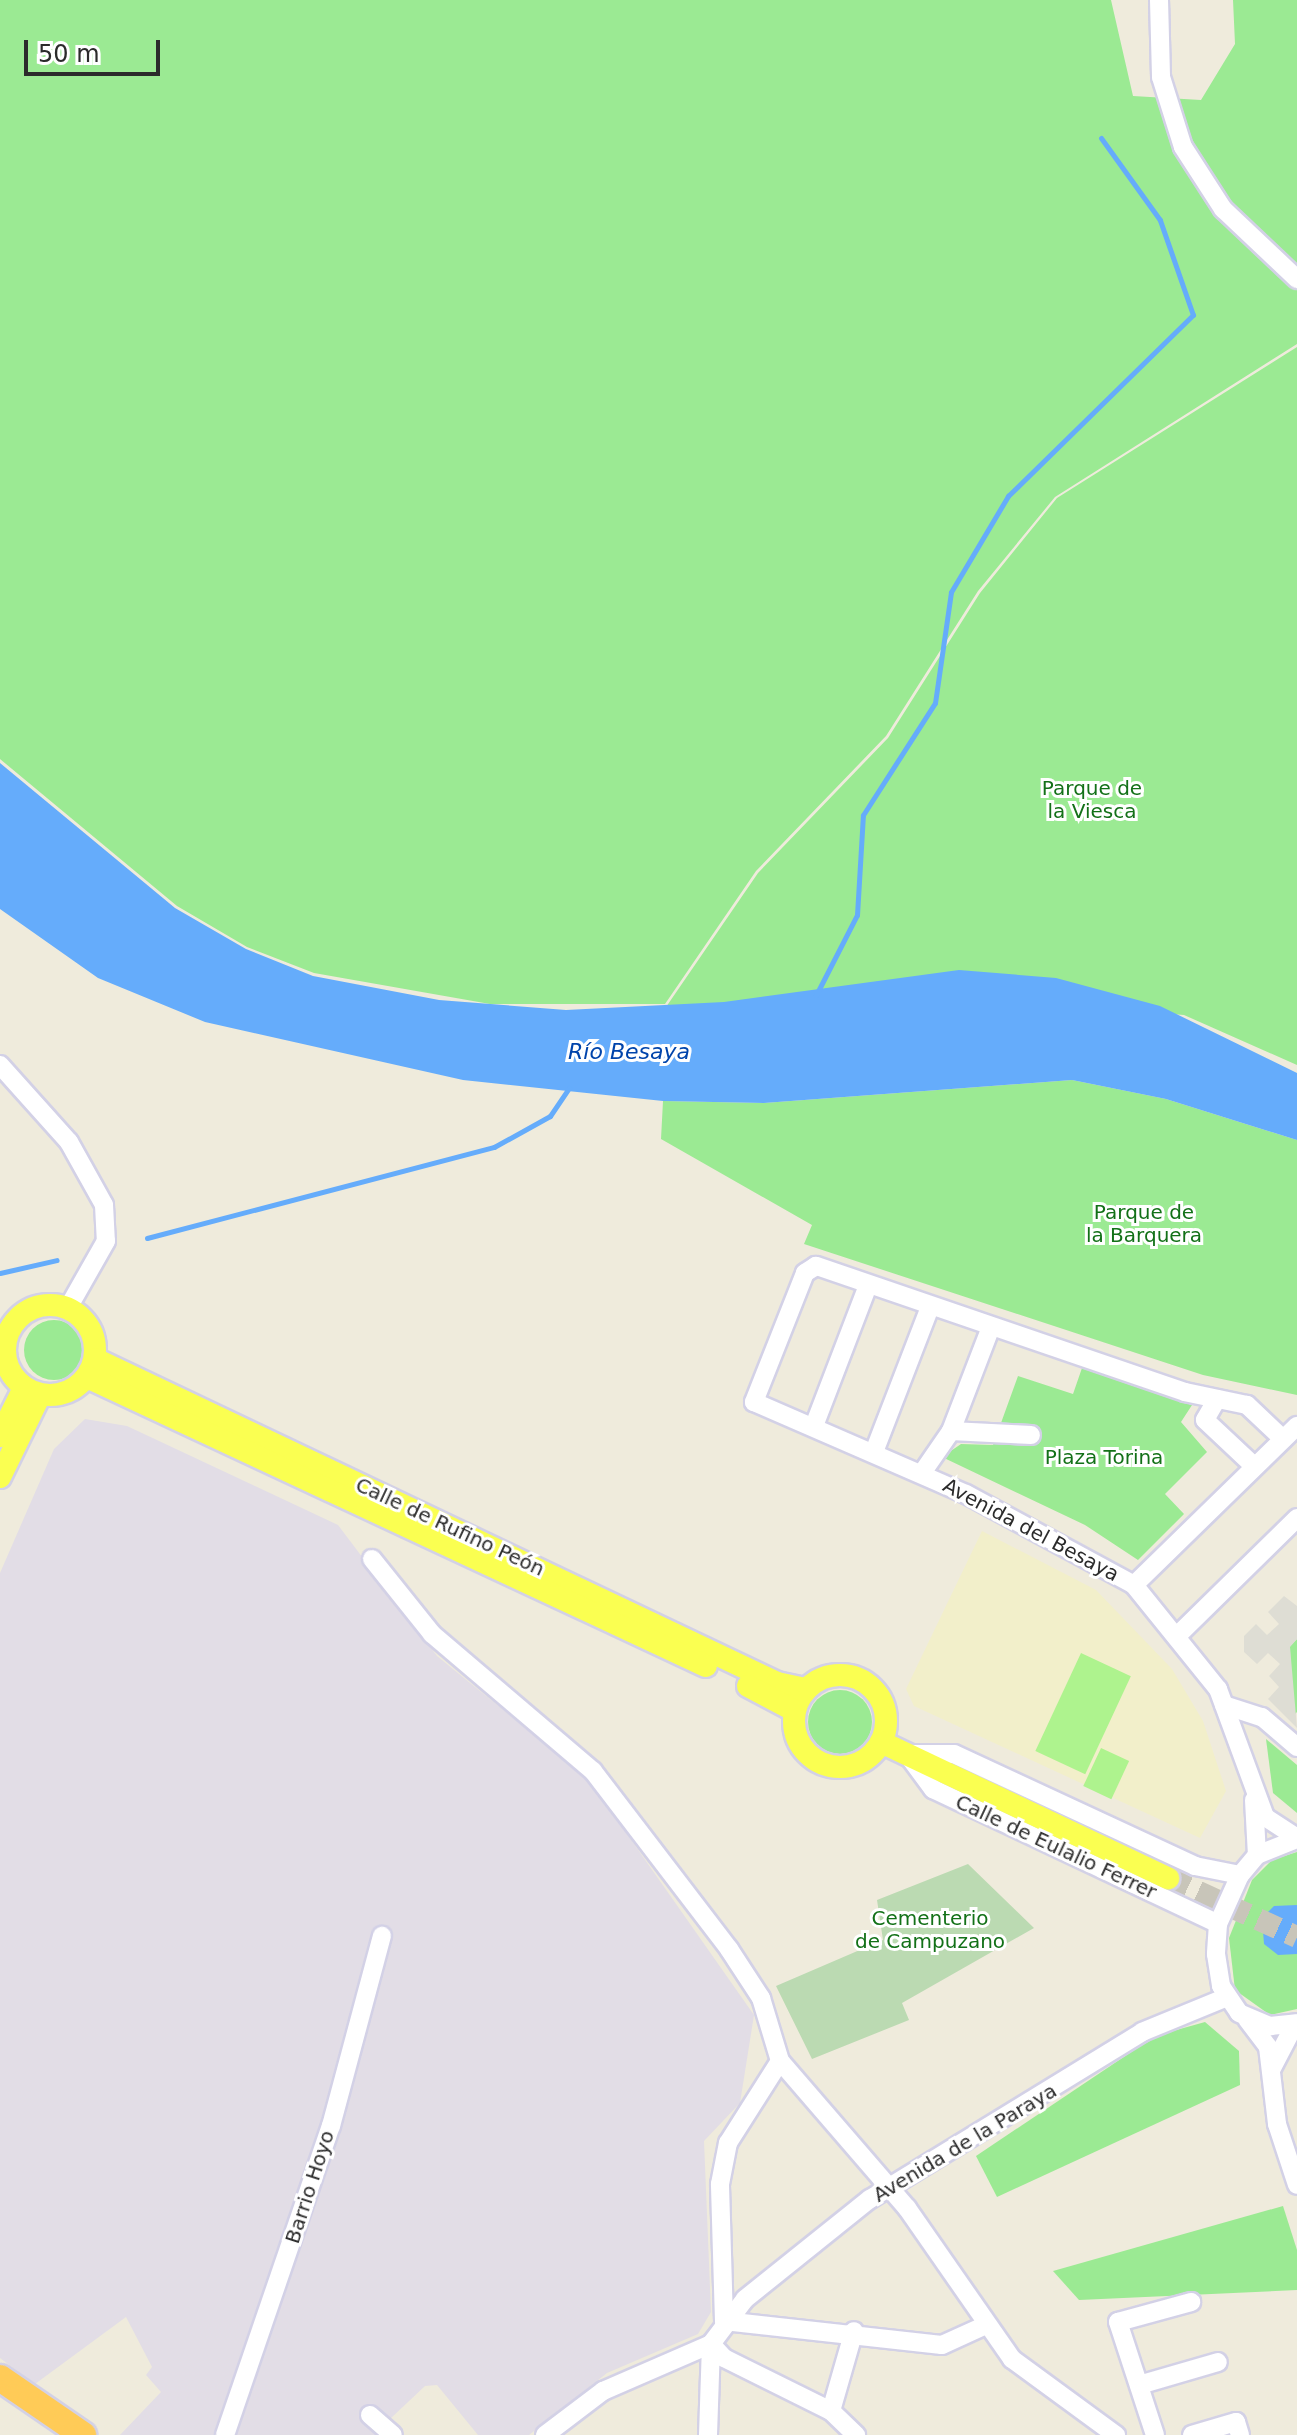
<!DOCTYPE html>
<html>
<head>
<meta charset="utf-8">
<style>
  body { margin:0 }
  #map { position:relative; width:1297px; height:2435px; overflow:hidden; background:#efebdc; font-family:"DejaVu Sans",sans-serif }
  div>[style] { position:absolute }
  .industrial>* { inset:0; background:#e2dde6 }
  .education>* { inset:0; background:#f2efca }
  .green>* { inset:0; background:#9bea93 }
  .round { border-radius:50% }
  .cemetery>* { inset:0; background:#bbdab2 }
  .pitch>* { inset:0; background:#aef38e; transform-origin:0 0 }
  .plaza>* { inset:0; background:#deddd4 }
  .water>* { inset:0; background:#65acfb }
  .stream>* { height:5px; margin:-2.5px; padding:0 2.5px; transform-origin:2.5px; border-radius:2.5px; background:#65acfb }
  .major-tunnel>* { height:22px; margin-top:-11px; transform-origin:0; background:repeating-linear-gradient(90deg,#c8c5b9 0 22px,transparent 0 33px) }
  .roads { filter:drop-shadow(2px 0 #d3d1e6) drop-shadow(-2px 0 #d3d1e6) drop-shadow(0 2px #d3d1e6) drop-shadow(0 -2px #d3d1e6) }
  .minor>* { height:18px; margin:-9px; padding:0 9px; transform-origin:9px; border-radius:9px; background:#fff }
  .major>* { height:22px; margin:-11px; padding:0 11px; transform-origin:11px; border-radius:11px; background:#faff51 }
  .major>.ring { margin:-11px; padding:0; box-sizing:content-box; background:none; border:22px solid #faff51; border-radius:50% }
  .highway>* { height:26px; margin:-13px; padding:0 13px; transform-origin:13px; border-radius:13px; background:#ffcb57 }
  span { translate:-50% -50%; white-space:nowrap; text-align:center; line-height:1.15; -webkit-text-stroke:6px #fff; paint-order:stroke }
  .park-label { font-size:20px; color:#137118 }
  .street-label { font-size:20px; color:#2b2b2b }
  .water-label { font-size:22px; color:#0044ab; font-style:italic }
  .scale { position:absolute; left:24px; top:40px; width:136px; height:36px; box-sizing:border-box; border:4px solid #2b2b2b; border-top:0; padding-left:10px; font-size:24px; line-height:28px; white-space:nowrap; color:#2b2b2b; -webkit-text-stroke:6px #fff; paint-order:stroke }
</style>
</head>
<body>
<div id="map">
  <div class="industrial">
    <i style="clip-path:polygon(85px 1419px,127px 1426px,338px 1525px,437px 1656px,589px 1780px,754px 2015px,740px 2103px,704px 2141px,711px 2312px,698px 2334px,607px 2373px,529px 2435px,478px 2435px,437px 2385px,425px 2386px,390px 2419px,404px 2435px,120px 2435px,161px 2392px,146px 2375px,152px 2367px,126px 2317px,35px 2384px,0 2358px,0 1573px,54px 1449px)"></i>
  </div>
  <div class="education">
    <i style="clip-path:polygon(982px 1531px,1096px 1590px,1172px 1669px,1203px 1721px,1226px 1791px,1200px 1838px,914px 1706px,906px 1689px)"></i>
  </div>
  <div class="green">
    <i style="clip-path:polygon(0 0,1111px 0,1133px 96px,1201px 100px,1235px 44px,1233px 0,1297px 0,1297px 344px,1055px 497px,978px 591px,886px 736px,756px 871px,665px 1004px,490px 1004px,314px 973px,247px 947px,177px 906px,0 759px)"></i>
    <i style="clip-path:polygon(1297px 347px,1297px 1065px,1184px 1015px,1085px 1007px,653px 1026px,758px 873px,888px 738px,980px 593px,1057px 498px)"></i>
    <i style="clip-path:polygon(1072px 1080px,1166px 1099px,1297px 1140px,1297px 1395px,1203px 1375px,804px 1244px,812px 1225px,661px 1139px,663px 1101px,764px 1103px)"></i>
    <i class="round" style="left:24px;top:1320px;width:60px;height:60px"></i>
    <i style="clip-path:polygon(1082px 1368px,1192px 1405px,1181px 1422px,1207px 1452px,1165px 1494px,1184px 1514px,1138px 1560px,1085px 1525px,942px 1457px,961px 1444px,993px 1445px,1018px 1376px,1073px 1394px)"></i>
    <i style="clip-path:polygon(1297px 1639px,1297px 1712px,1291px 1718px,1290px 1646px)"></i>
    <i class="round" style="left:808px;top:1690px;width:64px;height:64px"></i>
    <i style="clip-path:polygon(1266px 1739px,1297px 1765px,1297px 1813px,1273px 1793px)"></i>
    <i style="clip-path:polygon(1297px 1852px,1297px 2009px,1270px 2015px,1235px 1990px,1229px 1938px,1252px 1880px,1272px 1860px)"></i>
    <i style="clip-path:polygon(1205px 2022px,1239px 2051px,1240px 2085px,997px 2197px,976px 2156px,1155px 2036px)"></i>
    <i style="clip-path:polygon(1283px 2206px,1297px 2250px,1297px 2290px,1079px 2300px,1053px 2271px)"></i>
  </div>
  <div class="cemetery">
    <i style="clip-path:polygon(968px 1864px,1034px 1928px,902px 2003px,909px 2020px,812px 2059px,776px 1986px,883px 1940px,877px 1900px)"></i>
  </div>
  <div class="pitch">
    <i style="left:1081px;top:1653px;width:55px;height:108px;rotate:25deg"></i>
    <i style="left:1101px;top:1748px;width:31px;height:42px;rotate:25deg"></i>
  </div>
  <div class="plaza">
    <i style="clip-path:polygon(1284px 1596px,1297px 1606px,1297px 1639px,1290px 1647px,1297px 1728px,1268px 1699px,1279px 1687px,1269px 1676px,1280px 1664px,1268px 1653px,1257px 1664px,1244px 1652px,1244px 1636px,1256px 1624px,1267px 1635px,1279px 1624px,1268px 1612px)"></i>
  </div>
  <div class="water">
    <i style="clip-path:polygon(0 763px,175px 908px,246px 949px,313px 976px,439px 1000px,566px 1010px,724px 1002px,959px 970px,1056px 978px,1160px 1006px,1297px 1073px,1297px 1140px,1166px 1099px,1072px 1080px,764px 1103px,663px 1101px,463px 1080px,205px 1022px,98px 978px,0 909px)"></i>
    <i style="clip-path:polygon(1297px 1905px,1297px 1954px,1278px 1955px,1264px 1944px,1262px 1918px,1274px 1906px)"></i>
  </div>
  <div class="stream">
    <i style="left:816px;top:995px;width:90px;rotate:-62.9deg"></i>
    <i style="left:857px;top:915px;width:100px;rotate:-86.6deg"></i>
    <i style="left:863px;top:815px;width:133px;rotate:-57.3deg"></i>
    <i style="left:935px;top:703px;width:112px;rotate:-81.8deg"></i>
    <i style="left:951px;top:592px;width:112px;rotate:-59.3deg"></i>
    <i style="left:1008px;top:496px;width:259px;rotate:-44.4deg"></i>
    <i style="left:1193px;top:315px;width:101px;rotate:-109.2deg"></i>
    <i style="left:1160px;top:220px;width:101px;rotate:-125.7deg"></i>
    <i style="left:147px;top:1238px;width:359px;rotate:-14.7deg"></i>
    <i style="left:494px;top:1147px;width:64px;rotate:-29deg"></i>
    <i style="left:550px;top:1116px;width:34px;rotate:-56deg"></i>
    <i style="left:0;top:1273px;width:58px;rotate:-12.8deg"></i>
  </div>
  <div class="major-tunnel">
    <i style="left:1168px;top:1878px;width:142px;rotate:24.6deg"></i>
  </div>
  <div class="roads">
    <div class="minor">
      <i style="left:1159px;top:0;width:77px;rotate:88.5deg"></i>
      <i style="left:1161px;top:77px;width:73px;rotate:72.6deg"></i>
      <i style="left:1183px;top:147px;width:74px;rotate:57.2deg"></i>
      <i style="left:1223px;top:209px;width:102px;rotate:43.4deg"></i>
      <i style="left:0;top:1065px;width:103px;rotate:48.1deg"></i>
      <i style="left:69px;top:1142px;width:72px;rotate:60.9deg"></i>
      <i style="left:104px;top:1205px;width:36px;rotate:87deg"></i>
      <i style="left:106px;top:1241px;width:77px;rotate:119.6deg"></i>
      <i style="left:0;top:1364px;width:7px;rotate:-16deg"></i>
      <i style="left:1217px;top:1399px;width:24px;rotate:120deg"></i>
      <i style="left:1205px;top:1420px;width:67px;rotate:43.2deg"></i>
      <i style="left:814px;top:1426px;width:151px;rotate:-69deg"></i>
      <i style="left:951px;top:1431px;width:80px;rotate:2.9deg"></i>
      <i style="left:1283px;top:1439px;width:50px;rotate:-136.6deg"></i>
      <i style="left:1247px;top:1405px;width:63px;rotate:-168.2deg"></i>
      <i style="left:1185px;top:1392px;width:390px;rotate:-161.1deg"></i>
      <i style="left:816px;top:1266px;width:13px;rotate:148deg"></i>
      <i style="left:805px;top:1273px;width:139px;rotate:111.6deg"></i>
      <i style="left:754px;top:1402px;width:231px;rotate:23.5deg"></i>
      <i style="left:966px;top:1494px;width:191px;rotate:28.4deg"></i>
      <i style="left:1134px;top:1585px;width:134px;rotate:51.1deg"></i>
      <i style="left:1218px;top:1689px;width:136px;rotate:69.8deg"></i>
      <i style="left:1265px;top:1817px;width:38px;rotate:33deg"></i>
      <i style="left:874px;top:1452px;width:155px;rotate:-68.9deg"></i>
      <i style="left:922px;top:1473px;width:51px;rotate:-55.4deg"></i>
      <i style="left:951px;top:1431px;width:111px;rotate:-69deg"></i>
      <i style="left:372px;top:1559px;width:96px;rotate:51.3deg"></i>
      <i style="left:432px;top:1634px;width:211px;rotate:40.4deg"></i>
      <i style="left:593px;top:1771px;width:224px;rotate:52.6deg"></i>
      <i style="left:729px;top:1949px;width:59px;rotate:56.9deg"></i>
      <i style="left:761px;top:1998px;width:66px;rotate:73.2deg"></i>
      <i style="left:780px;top:2061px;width:194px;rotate:49.2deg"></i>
      <i style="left:907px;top:2208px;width:184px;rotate:55.2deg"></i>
      <i style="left:1012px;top:2359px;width:129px;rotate:36.2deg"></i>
      <i style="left:1134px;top:1585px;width:228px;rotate:-44.3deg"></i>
      <i style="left:1180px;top:1633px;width:164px;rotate:-44.5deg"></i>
      <i style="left:1224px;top:1705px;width:40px;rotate:18deg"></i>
      <i style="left:1262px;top:1717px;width:46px;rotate:40.6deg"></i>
      <i style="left:907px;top:1754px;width:44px;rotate:53.4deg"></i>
      <i style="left:933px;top:1789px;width:315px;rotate:25.3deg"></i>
      <i style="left:909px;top:1754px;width:45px"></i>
      <i style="left:954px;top:1754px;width:266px;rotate:24.9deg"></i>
      <i style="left:1195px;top:1866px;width:46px;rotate:11.3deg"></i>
      <i style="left:1254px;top:1800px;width:55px;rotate:86.9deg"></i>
      <i style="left:1297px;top:1839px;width:43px;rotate:158.2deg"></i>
      <i style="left:1257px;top:1855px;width:26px;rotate:130deg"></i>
      <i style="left:1240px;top:1875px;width:54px;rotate:114.2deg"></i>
      <i style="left:1218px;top:1924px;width:30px;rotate:94deg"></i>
      <i style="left:1216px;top:1954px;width:32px;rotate:81deg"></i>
      <i style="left:1221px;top:1986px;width:32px;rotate:56deg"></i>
      <i style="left:1239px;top:2013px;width:34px;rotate:23deg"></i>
      <i style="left:1270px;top:2026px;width:27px;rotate:-6deg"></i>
      <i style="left:1247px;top:2019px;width:35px;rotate:53deg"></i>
      <i style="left:1268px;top:2047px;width:78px;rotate:83.3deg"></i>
      <i style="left:1277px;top:2124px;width:64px;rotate:71.8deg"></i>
      <i style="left:1272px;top:2068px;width:50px;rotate:-62.4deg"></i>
      <i style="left:724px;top:2321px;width:137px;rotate:-91.7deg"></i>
      <i style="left:720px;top:2184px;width:42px;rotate:-79deg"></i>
      <i style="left:728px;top:2143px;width:97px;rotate:-57.6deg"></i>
      <i style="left:724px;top:2321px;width:219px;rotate:6.3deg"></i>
      <i style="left:942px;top:2345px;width:48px;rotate:-24.4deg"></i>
      <i style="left:711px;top:2344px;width:19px;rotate:47deg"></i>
      <i style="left:724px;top:2358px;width:119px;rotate:26.4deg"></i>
      <i style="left:831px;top:2411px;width:35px;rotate:44deg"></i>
      <i style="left:1139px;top:2385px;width:82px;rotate:-16.2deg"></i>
      <i style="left:831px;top:2411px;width:83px;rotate:-74deg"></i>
      <i style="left:370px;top:2415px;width:30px;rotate:41deg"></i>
      <i style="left:225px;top:2435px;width:327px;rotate:-71.1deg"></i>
      <i style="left:331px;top:2126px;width:197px;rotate:-75deg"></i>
      <i style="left:545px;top:2435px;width:73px;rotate:-37.2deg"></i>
      <i style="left:603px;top:2391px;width:118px;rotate:-23.5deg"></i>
      <i style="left:708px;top:2435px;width:91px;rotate:-88.1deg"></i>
      <i style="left:711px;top:2344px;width:56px;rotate:-52.9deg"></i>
      <i style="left:745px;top:2299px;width:160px;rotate:-38.7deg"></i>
      <i style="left:870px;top:2199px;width:319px;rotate:-31.5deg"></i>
      <i style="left:1142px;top:2032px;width:90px;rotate:-22.3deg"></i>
      <i style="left:1155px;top:2435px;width:119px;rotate:-108.1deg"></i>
      <i style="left:1118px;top:2322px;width:76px;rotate:-15.3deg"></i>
      <i style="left:1192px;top:2435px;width:46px;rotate:-16.5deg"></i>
      <i style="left:1236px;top:2422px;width:14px;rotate:73deg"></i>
    </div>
    <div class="major">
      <i class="ring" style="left:5px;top:1305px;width:68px;height:68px"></i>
      <i style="left:95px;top:1359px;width:755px;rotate:25.41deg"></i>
      <i style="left:777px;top:1683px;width:30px;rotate:12deg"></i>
      <i style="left:87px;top:1377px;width:683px;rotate:25.03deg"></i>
      <i style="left:0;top:1436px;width:54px;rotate:-63.4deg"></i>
      <i style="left:0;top:1477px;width:91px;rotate:-64deg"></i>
      <i class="ring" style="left:794px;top:1675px;width:70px;height:70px"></i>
      <i style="left:748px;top:1686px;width:53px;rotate:28deg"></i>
      <i style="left:881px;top:1742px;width:318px;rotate:25.4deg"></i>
    </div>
    <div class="highway">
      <i style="left:0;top:2378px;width:101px;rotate:34.5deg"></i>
    </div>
  </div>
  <div class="park-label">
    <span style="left:1092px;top:800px">Parque de<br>la Viesca</span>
    <span style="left:1144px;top:1224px">Parque de<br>la Barquera</span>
    <span style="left:1104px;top:1457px">Plaza Torina</span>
    <span style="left:930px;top:1930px">Cementerio<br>de Campuzano</span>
  </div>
  <div class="street-label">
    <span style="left:450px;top:1527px;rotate:25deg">Calle de Rufino Peón</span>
    <span style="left:1031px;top:1530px;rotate:28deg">Avenida del Besaya</span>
    <span style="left:1056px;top:1847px;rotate:25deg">Calle de Eulalio Ferrer</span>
    <span style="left:965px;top:2143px;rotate:-31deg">Avenida de la Paraya</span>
    <span style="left:310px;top:2187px;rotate:-72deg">Barrio Hoyo</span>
  </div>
  <div class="water-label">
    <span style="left:629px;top:1052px">Río Besaya</span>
  </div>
  <div class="scale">50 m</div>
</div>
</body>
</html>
